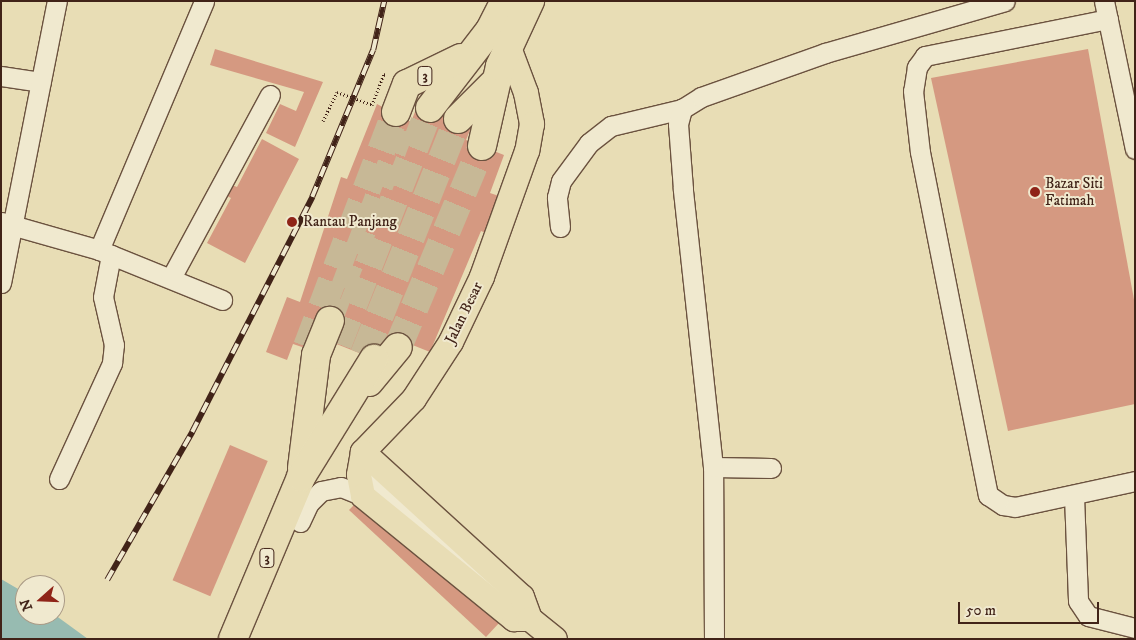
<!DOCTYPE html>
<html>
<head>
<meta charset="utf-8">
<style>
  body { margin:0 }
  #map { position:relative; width:1136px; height:640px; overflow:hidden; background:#e8ddb5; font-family:"IM FELL DW Pica",serif }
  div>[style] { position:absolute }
  .water>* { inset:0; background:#97bbb1 }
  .building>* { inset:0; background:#d59981; transform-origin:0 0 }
  .major-tunnel>* { height:24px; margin-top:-12px; transform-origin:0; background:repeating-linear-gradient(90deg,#c7b896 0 24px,transparent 0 36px) }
  .highway-tunnel>* { height:28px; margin-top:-14px; transform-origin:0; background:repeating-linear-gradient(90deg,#c7b896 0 28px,transparent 0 42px) }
  .path>* { height:3px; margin-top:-1.5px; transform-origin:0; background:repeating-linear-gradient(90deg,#412318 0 1px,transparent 0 3.5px) }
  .roads { filter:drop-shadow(1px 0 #6b523f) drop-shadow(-1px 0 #6b523f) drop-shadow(0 1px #6b523f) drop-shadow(0 -1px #6b523f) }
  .minor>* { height:19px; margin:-9.5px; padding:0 9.5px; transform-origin:9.5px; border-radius:9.5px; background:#f0e9cf }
  .major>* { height:24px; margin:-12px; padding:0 12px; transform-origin:12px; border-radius:12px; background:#e8ddb5 }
  .highway>* { height:28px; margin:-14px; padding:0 14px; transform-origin:14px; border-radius:14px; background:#e8ddb5 }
  .rail>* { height:5.5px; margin-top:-2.75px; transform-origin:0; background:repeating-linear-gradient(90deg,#f0e9cf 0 11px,#412318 0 22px); box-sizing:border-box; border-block:1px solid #412318 }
  .path-bridge>* { height:3px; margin-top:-1.5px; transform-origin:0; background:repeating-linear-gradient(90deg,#412318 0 1px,transparent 0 3.5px) }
  .dots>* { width:14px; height:14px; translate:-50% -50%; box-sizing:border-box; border:2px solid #f0e9cf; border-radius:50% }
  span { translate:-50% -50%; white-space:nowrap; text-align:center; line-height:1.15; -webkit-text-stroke:4px #f0e9cf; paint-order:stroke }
  .shield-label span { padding:1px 4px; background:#f0e9cf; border:1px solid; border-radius:4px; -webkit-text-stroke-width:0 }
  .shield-label { font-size:14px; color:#412318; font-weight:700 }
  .poi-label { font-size:15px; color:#412318 }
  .left { translate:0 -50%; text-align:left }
  .street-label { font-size:15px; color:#412318 }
  .frame { position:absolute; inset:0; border:2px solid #412318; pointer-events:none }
  .north { position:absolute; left:15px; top:575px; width:50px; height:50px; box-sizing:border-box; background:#f0e9cf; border:1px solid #aa9a86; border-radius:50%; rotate:250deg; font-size:14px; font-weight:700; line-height:20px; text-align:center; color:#412318 }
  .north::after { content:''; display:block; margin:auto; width:18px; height:22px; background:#8f2418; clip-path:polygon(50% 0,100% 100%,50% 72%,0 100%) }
  .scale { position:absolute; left:958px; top:602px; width:141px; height:22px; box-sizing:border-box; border:2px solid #412318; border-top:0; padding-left:6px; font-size:15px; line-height:18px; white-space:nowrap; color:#412318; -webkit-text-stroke:4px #f0e9cf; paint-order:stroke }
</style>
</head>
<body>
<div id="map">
  <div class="water">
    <i style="clip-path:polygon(1px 579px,25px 593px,25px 615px,55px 615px,88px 639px,1px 639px)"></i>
  </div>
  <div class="building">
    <i style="clip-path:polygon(215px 49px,323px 82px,295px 147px,266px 133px,280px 104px,296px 111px,304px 92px,210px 65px)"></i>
    <i style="clip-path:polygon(1088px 49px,1135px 305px,1135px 404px,1008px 431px,931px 78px)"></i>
    <i style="clip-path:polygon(377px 104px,411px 122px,418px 104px,472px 125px,466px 140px,504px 155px,490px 193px,502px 197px,488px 234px,481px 231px,430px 352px,410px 344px,364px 355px,329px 341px,308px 349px,293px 344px,287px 360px,266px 352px,287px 297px,300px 302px,341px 177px,347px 179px)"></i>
    <i style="clip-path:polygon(262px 139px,299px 159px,245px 263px,207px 243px,231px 198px,227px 196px,232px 185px,237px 187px)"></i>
    <i style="left:230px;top:445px;width:41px;height:147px;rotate:23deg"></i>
    <i style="clip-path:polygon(363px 496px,528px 592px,486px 637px,349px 510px)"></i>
  </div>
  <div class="major-tunnel">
    <i style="left:330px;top:321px;width:215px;rotate:-69.3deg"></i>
  </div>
  <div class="highway-tunnel">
    <i style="left:338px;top:344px;width:253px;rotate:-68.7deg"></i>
    <i style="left:307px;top:347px;width:251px;rotate:-69.3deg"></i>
    <i style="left:398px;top:347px;width:218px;rotate:-67.3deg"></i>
    <i style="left:364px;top:355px;width:254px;rotate:-68.3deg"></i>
  </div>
  <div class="path">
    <i style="left:372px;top:105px;width:33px;rotate:-69deg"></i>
    <i style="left:384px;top:74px;width:3px;rotate:18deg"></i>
    <i style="left:323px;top:121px;width:32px;rotate:-64deg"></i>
  </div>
  <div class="roads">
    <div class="minor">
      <i style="left:1104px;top:1px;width:151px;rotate:78.2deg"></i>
      <i style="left:1108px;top:19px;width:187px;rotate:168.6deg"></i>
      <i style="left:925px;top:56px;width:14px;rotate:126deg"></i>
      <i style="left:917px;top:67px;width:24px;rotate:99deg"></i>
      <i style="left:913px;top:91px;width:61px;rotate:83.5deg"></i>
      <i style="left:920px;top:152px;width:350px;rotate:78.8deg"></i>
      <i style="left:988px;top:495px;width:18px;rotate:34deg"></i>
      <i style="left:1003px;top:505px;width:12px;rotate:9deg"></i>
      <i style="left:1015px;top:507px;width:123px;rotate:-12.2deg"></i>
      <i style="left:1px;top:76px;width:40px;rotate:8.5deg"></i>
      <i style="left:1px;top:222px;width:102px;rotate:15.9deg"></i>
      <i style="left:99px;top:250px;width:133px;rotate:22.1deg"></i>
      <i style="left:560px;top:227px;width:30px;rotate:-96deg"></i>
      <i style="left:557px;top:197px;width:16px;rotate:-76deg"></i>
      <i style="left:561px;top:181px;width:47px;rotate:-53.6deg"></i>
      <i style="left:589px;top:143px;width:28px;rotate:-38deg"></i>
      <i style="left:611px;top:126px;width:73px;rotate:-13.5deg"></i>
      <i style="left:99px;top:250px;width:270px;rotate:-67.1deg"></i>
      <i style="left:171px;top:278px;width:208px;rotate:-61.6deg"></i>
      <i style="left:1px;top:283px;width:288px;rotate:-78.8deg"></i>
      <i style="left:364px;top:455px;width:29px;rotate:68deg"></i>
      <i style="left:375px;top:482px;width:178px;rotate:41.6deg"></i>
      <i style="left:713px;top:467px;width:58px;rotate:1deg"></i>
      <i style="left:59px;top:479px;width:128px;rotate:-65.4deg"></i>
      <i style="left:112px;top:363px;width:18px;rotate:-84deg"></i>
      <i style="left:114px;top:345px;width:49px;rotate:-102.9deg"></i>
      <i style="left:103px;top:297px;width:43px;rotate:-79.2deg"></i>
      <i style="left:1074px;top:496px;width:105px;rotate:87.8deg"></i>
      <i style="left:1078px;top:601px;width:18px;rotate:56deg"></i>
      <i style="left:1088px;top:616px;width:49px;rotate:14.3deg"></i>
      <i style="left:300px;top:522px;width:21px;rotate:-65deg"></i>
      <i style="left:309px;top:503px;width:17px;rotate:-45deg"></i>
      <i style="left:321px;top:491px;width:20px;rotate:-11deg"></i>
      <i style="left:341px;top:487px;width:24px;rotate:22deg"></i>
      <i style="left:714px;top:639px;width:172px;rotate:-90.3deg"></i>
      <i style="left:713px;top:467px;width:280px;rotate:-96.2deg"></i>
      <i style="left:683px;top:189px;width:65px;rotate:-94.4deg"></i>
      <i style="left:678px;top:124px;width:16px;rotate:-75deg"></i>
      <i style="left:682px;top:109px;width:22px;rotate:-32deg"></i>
      <i style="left:701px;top:97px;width:132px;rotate:-19.5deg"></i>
      <i style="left:825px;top:53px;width:187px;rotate:-16.1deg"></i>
    </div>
    <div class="major">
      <i style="left:499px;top:38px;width:11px;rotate:38deg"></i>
      <i style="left:508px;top:45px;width:51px;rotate:69.4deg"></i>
      <i style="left:526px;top:93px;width:32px;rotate:79deg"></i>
      <i style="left:532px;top:124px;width:27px;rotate:100deg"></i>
      <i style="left:527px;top:151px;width:134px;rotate:109.7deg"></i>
      <i style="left:482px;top:277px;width:72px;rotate:115.5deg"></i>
      <i style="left:451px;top:342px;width:68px;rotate:123deg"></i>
      <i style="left:414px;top:399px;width:74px;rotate:133.9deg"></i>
      <i style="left:363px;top:452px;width:23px;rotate:100deg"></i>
      <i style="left:359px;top:475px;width:21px;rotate:79deg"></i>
      <i style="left:363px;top:496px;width:195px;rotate:39.2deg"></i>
      <i style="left:514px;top:619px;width:16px"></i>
      <i style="left:363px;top:452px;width:215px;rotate:42.4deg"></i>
      <i style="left:522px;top:597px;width:23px;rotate:70deg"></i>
      <i style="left:530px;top:619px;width:32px;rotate:39deg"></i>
    </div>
    <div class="highway">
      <i style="left:430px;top:108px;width:98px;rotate:-52.4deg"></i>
      <i style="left:490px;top:30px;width:33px;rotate:-63deg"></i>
      <i style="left:396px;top:112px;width:30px;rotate:-69deg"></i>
      <i style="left:407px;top:84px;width:60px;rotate:-25.7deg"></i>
      <i style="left:458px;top:119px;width:55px;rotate:-45deg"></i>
      <i style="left:482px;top:146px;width:82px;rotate:-77.3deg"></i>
      <i style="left:500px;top:66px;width:72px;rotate:-65.2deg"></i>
      <i style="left:369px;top:382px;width:45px;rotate:-50.4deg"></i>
      <i style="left:302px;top:468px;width:114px;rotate:-82.9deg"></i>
      <i style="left:316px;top:355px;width:37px;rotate:-68deg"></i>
      <i style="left:233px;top:639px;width:176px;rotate:-67.2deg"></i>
      <i style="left:301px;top:477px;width:139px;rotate:-58.3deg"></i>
    </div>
  </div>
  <div class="rail">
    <i style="left:107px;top:580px;width:171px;rotate:-60.1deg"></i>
    <i style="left:192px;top:432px;width:264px;rotate:-62.9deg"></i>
    <i style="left:312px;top:197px;width:159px;rotate:-67.5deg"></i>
    <i style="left:373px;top:50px;width:50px;rotate:-77.3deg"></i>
  </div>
  <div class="path-bridge">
    <i style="left:337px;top:92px;width:37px;rotate:20deg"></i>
  </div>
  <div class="dots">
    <i style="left:1035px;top:192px;background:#8f2418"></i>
    <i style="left:292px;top:222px;background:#8f2418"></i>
  </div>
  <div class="shield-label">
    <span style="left:425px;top:76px">3</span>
    <span style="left:267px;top:558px">3</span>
  </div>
  <div class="poi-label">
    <span class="left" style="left:1045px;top:192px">Bazar Siti<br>Fatimah</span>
    <span class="left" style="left:303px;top:222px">Rantau Panjang</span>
  </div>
  <div class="street-label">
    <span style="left:464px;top:313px;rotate:-64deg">Jalan Besar</span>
  </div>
  <div class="frame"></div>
  <div class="north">N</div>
  <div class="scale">50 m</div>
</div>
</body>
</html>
